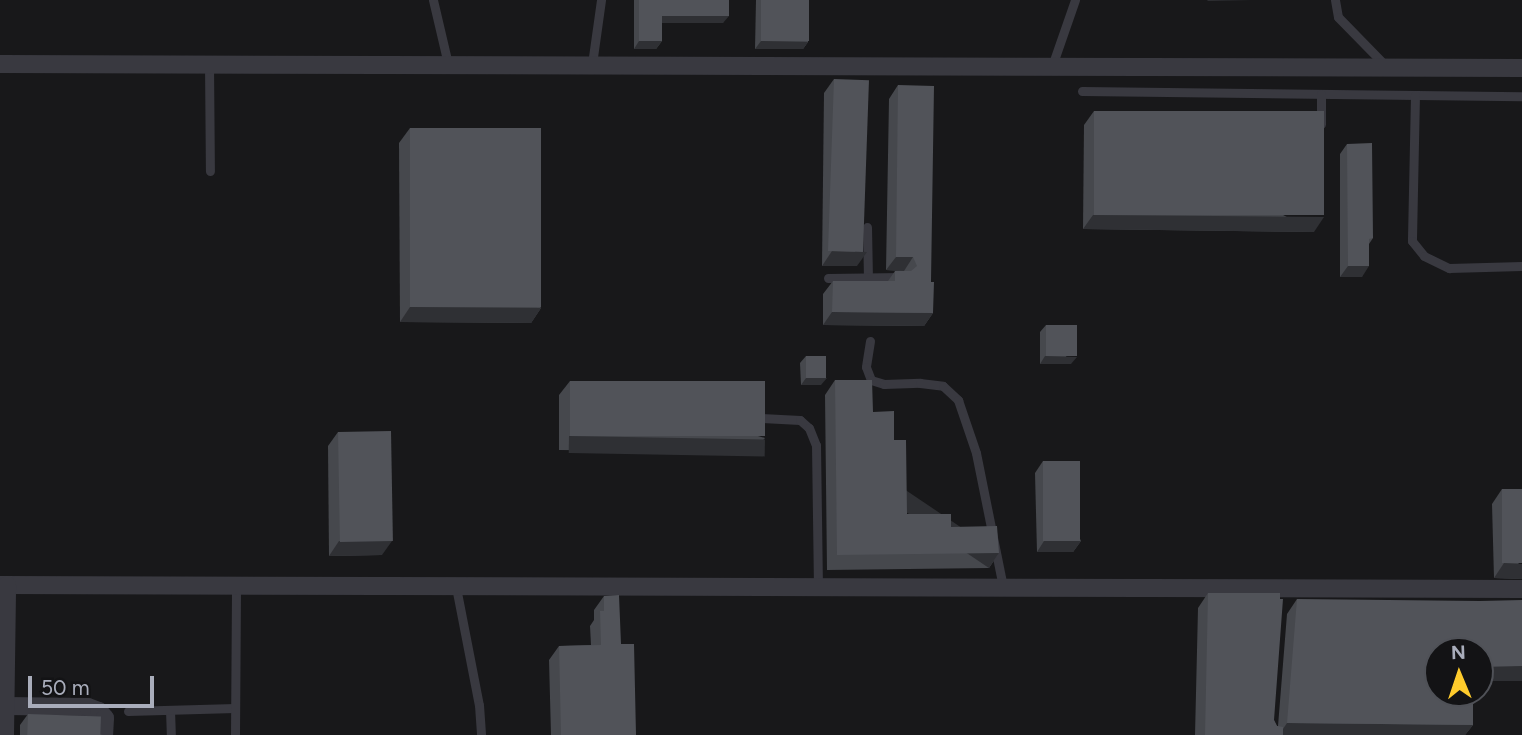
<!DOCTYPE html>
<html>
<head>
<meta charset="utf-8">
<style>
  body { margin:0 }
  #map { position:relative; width:1522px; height:735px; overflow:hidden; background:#18181a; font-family:Figtree,sans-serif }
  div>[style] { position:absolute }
  .lane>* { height:9px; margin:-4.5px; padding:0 4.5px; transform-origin:4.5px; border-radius:4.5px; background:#393940 }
  .street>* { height:18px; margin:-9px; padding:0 9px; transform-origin:9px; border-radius:9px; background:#393940 }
  .wall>* { inset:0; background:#46484d }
  .shaded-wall>* { inset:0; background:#2f3034; transform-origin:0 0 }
  .building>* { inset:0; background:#515359; transform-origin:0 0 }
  span { translate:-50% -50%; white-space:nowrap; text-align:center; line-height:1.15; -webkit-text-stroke:5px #131315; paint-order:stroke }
  .north { position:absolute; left:1424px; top:637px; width:70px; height:70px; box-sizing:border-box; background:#131315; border:2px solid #4f5157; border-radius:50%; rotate:358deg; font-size:19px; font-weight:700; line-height:28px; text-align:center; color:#a9adbb }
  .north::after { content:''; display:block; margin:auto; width:24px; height:32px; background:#fecb2c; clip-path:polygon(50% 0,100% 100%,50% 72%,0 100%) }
  .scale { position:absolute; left:28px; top:676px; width:126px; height:32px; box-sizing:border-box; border:4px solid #a9adbb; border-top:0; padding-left:9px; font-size:21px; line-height:24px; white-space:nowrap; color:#a9adbb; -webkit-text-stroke:5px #131315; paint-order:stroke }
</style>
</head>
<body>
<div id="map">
  <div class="lane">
    <i style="left:433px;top:0;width:66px;rotate:76.8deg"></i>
    <i style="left:1335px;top:0;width:17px;rotate:80deg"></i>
    <i style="left:1338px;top:17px;width:69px;rotate:45.6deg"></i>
    <i style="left:209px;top:64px;width:107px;rotate:89.5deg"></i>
    <i style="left:592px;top:64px;width:65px;rotate:-82deg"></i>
    <i style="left:1052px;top:66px;width:70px;rotate:-70.8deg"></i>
    <i style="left:1082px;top:91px;width:440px;rotate:0.7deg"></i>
    <i style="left:1321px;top:94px;width:30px;rotate:90deg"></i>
    <i style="left:1415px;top:95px;width:146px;rotate:91.2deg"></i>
    <i style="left:1412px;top:241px;width:19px;rotate:51deg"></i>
    <i style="left:1424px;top:256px;width:28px;rotate:26deg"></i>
    <i style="left:1449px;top:268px;width:73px;rotate:-1.6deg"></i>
    <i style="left:867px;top:227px;width:50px;rotate:88.9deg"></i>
    <i style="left:828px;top:278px;width:73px;rotate:-0.8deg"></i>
    <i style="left:870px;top:341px;width:26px;rotate:99deg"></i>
    <i style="left:866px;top:367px;width:14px;rotate:69deg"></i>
    <i style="left:871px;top:380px;width:14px;rotate:17deg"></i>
    <i style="left:884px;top:384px;width:36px;rotate:-2deg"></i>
    <i style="left:920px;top:383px;width:23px;rotate:7deg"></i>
    <i style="left:943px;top:386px;width:21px;rotate:43deg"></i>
    <i style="left:958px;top:400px;width:56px;rotate:71.2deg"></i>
    <i style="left:976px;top:453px;width:137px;rotate:78.6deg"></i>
    <i style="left:761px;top:418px;width:39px;rotate:3deg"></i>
    <i style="left:800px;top:420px;width:12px;rotate:42deg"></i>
    <i style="left:809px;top:428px;width:18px;rotate:68deg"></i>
    <i style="left:816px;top:445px;width:142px;rotate:89.2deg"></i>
    <i style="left:456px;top:587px;width:120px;rotate:79deg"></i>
    <i style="left:479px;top:705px;width:30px;rotate:86deg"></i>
    <i style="left:170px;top:710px;width:25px;rotate:88deg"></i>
    <i style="left:128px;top:711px;width:107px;rotate:-1.6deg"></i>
    <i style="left:235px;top:735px;width:149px;rotate:-89.6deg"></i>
  </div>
  <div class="street">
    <i style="left:0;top:64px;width:1522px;rotate:0.15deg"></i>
    <i style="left:0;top:585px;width:1522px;rotate:0.15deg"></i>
    <i style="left:6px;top:706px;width:82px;rotate:0.7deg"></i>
    <i style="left:88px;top:707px;width:12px;rotate:20deg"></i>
    <i style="left:99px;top:711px;width:9px;rotate:49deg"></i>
    <i style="left:105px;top:718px;width:17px;rotate:93deg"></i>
    <i style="left:5px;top:735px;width:150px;rotate:-89.2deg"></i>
  </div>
  <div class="wall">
    <i style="clip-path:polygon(634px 0,729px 0,723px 23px,662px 23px,662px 41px,656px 49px,634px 49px)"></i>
    <i style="clip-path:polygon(756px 0,809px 0,808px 42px,803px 49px,755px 49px)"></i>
    <i style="clip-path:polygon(834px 79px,857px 266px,822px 266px,824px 93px)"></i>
    <i style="clip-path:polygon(898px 85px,931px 282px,933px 313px,924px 326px,823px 325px,823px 294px,833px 281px,888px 281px,895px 271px,904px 271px,886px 270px,889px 99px)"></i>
    <i style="clip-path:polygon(1094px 111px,1314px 232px,1083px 229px,1084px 125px)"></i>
    <i style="clip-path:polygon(410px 128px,541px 308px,531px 323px,400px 322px,399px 143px)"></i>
    <i style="clip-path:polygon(1347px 144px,1373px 238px,1369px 244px,1362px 277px,1340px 277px,1340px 154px)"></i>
    <i style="clip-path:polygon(1046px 325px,1071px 364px,1040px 364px,1040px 332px)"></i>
    <i style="clip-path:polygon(806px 356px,821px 385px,801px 385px,800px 363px)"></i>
    <i style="clip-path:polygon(835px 380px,873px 412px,894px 440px,907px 514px,951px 527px,999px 553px,989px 568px,827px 570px,825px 395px)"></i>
    <i style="clip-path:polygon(570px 381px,765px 438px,754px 452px,559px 450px,559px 395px)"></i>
    <i style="clip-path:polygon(338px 432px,382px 555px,329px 556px,328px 446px)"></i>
    <i style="clip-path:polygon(1043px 461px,1081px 541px,1073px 552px,1037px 552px,1035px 473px)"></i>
    <i style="clip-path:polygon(1502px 489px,1522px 579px,1494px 578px,1492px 504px)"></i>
    <i style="clip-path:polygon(1208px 593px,1277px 726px,1278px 726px,1287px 614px,1297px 599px,1438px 651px,1473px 725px,1465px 735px,1195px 735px,1198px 608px)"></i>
    <i style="clip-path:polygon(604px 596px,621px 644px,636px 735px,551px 735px,549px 660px,559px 646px,591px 645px,590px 626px,594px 620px,594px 610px)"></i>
    <i style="clip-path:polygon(28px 714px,103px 735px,20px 735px,20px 725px)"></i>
  </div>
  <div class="shaded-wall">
    <i style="clip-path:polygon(1208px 0,1252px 0,1207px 1px)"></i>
    <i style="clip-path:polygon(662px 16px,729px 16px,723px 23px,657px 23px)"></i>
    <i style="clip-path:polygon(639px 41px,662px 41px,656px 49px,634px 49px)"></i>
    <i style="clip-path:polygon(761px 41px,808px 42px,803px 49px,755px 49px)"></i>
    <i style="clip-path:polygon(1093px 215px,1324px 217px,1314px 232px,1083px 229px)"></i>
    <i style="clip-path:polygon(832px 251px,867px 252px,857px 266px,822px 266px)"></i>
    <i style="clip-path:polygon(896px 257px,913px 257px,904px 271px,886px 270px)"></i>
    <i style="clip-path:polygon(1348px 266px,1369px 266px,1362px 277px,1340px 277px)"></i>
    <i style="clip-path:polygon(410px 307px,541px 308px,531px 323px,400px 322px)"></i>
    <i style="clip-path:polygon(832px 312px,933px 313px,924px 326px,823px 325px)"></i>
    <i style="clip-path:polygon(1045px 356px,1077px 357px,1071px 364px,1040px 364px)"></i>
    <i style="clip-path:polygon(806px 378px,827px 378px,821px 385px,801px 385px)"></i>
    <i style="left:569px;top:436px;width:196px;height:17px;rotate:1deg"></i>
    <i style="clip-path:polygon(339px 541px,392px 541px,382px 555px,329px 556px)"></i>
    <i style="clip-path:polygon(1044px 541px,1081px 541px,1073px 552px,1037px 552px)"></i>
    <i style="left:999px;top:553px;width:18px;height:162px;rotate:124deg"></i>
    <i style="clip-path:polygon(1504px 563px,1522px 564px,1522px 579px,1494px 578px)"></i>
    <i style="left:1522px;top:666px;width:15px;height:42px;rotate:90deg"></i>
    <i style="clip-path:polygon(1287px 723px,1473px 725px,1465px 735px,1279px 735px)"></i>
  </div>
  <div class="building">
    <i style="clip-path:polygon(639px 0,729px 0,729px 16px,662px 16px,662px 41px,639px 41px)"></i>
    <i style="left:761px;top:0;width:48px;height:41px"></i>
    <i style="left:834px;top:79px;width:35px;height:172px;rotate:2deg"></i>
    <i style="clip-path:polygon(898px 85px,934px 86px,931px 282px,934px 282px,933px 313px,832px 312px,833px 281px,895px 281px,895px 271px,911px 271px,917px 266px,913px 257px,896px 257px)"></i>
    <i style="left:1094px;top:111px;width:230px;height:104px"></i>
    <i style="left:410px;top:128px;width:131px;height:179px"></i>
    <i style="clip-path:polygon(1372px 143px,1373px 238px,1369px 239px,1369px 266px,1348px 266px,1347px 144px)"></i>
    <i style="left:1046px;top:325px;width:31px;height:31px"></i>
    <i style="left:806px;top:356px;width:20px;height:22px"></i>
    <i style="clip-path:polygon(835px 380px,872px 380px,873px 412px,894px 411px,894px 440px,906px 440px,907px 514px,951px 514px,951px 527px,997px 526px,999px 553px,837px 555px)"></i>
    <i style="left:570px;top:381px;width:195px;height:55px"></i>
    <i style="left:391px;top:431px;width:110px;height:53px;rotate:89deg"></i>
    <i style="left:1043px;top:461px;width:37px;height:80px"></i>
    <i style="left:1502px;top:489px;width:20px;height:74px"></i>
    <i style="clip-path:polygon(1208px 593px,1280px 593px,1280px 599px,1283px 599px,1274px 720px,1277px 726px,1283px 727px,1283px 735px,1205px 735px)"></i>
    <i style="clip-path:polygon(619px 595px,621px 644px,634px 644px,636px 735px,561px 735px,559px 646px,601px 645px,600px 611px,604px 611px,604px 596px)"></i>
    <i style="clip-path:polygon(1297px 599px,1480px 601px,1522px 600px,1522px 666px,1480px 667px,1480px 651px,1438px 651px,1438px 693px,1473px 693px,1473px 725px,1287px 723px)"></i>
    <i style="left:28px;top:714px;width:73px;height:21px;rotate:2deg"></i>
  </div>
  <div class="north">N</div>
  <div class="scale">50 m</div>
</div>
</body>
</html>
